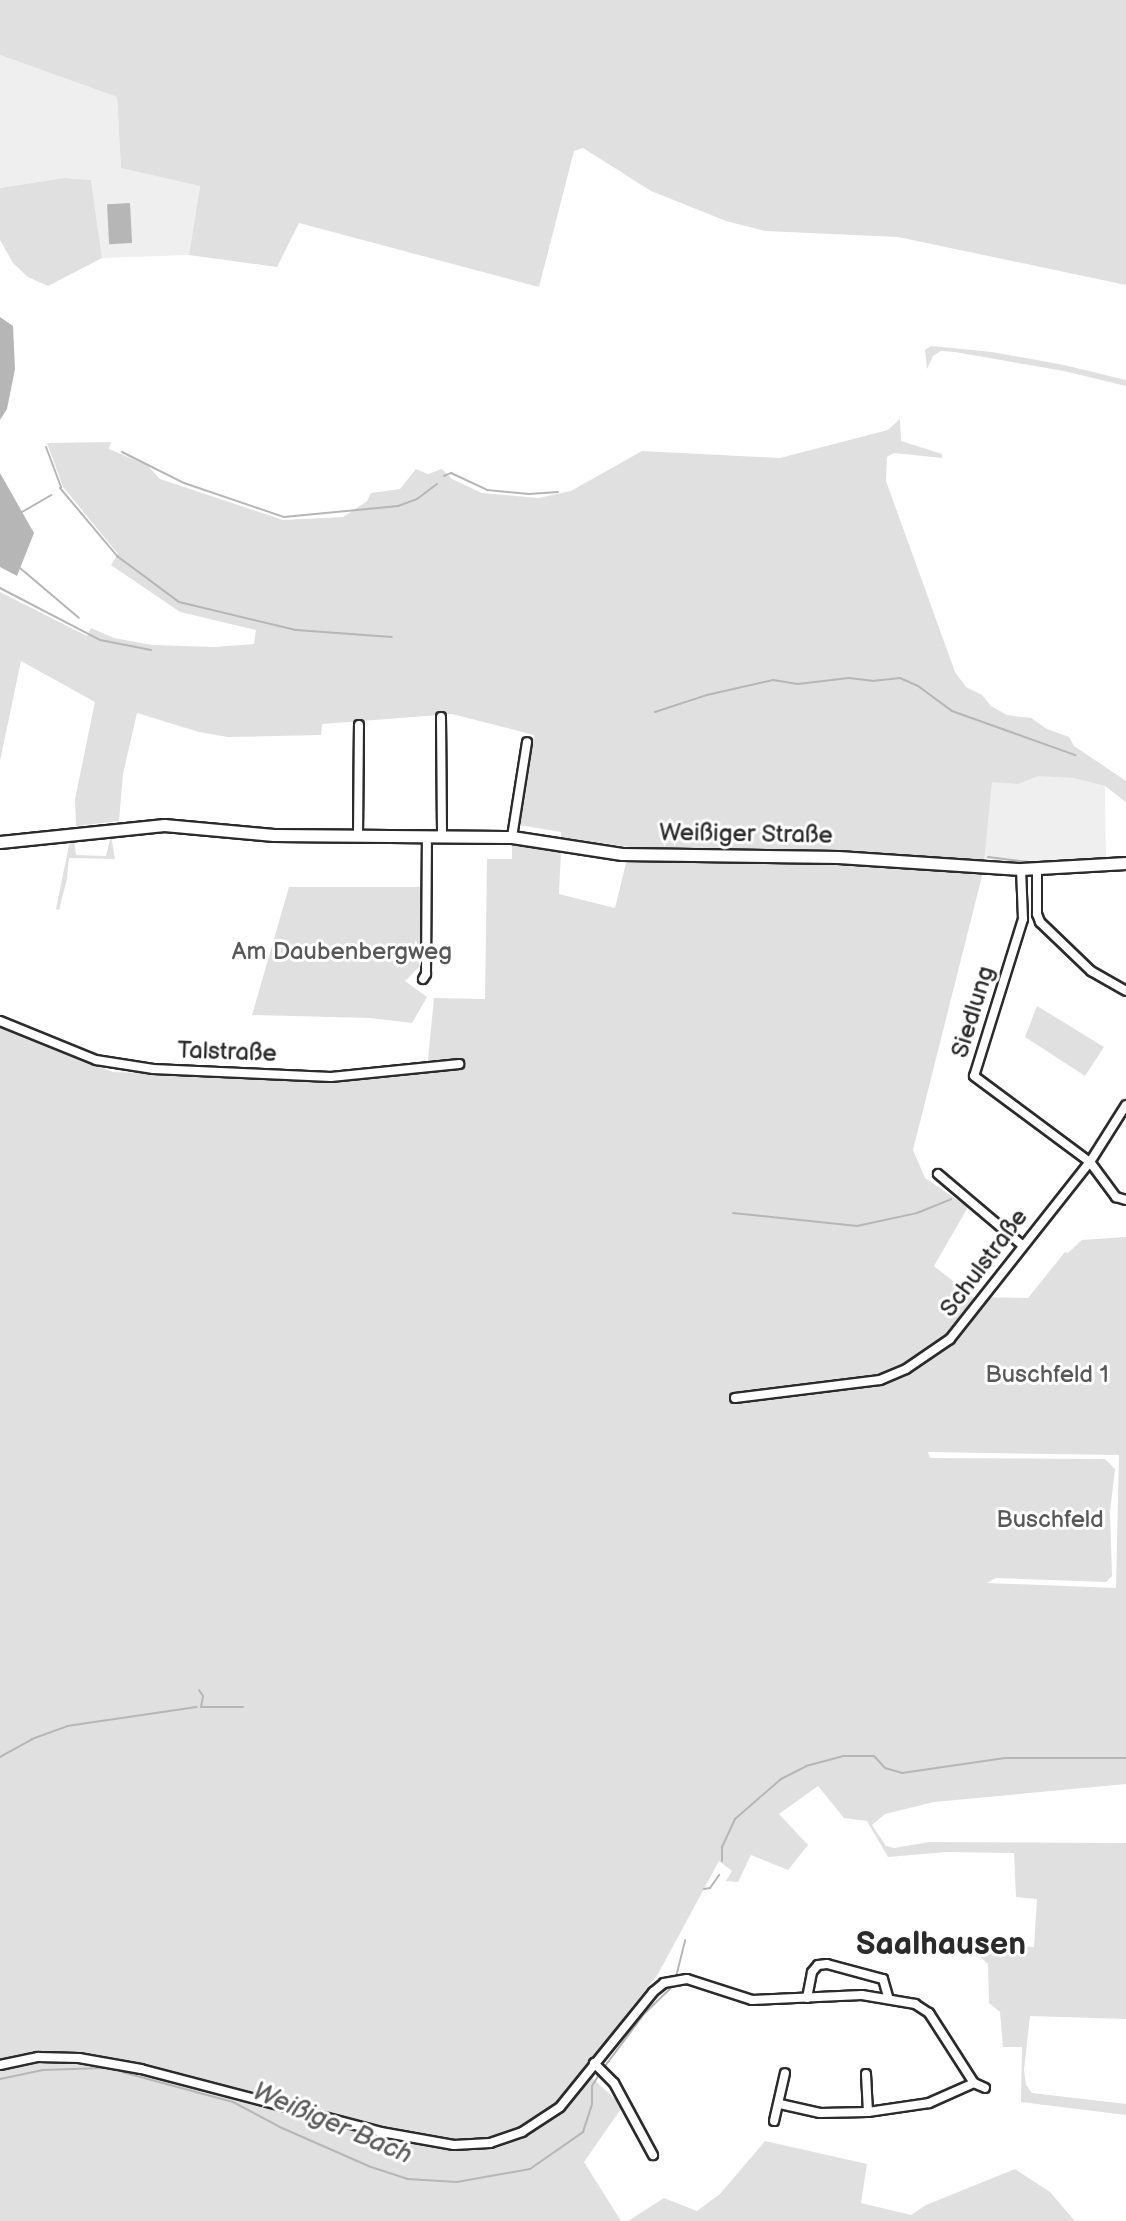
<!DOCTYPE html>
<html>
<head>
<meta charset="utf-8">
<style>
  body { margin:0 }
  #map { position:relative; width:1126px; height:2221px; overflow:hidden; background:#fff; font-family:"Balsamiq Sans",sans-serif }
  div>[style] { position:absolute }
  .built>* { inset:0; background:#efefef }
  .green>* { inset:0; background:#e0e0e0 }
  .water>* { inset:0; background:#b6b6b6; transform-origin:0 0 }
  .stream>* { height:2px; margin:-1px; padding:0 1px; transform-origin:1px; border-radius:1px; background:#b6b6b6 }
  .roads { filter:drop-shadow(2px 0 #2b2b2b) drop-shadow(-2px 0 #2b2b2b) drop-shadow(0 2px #2b2b2b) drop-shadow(0 -2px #2b2b2b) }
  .street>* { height:8px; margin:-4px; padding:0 4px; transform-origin:4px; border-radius:4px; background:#fff }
  .secondary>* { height:11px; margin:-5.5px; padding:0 5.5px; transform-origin:5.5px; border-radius:5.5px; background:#fff }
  span { translate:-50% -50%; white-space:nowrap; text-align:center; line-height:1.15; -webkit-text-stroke:6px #fff; paint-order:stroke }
  .street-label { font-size:24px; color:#2b2b2b }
  .park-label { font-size:24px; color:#585858 }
  .water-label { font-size:26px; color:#5c5c5c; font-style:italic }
  .district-label { font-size:32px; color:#2b2b2b; font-weight:700 }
</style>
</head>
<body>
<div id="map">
  <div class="built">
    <i style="clip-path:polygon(0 55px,117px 97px,121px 167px,200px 186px,189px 255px,102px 258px,91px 180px,64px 178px,0 188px)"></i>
    <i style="clip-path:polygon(965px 747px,1105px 786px,1106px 860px,1040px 864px,985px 859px)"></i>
  </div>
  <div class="green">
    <i style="clip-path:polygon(0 0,1126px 0,1126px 285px,898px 237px,765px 231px,726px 221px,651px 191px,583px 148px,574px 151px,539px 287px,299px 223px,277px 267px,189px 255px,200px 186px,121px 168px,117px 97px,0 55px)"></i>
    <i style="clip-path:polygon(64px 178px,91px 180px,102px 258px,48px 286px,28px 277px,13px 263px,0 240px,0 188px)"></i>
    <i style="clip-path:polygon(931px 346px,992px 352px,1064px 365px,1126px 380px,1126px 386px,1064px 371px,955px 352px,941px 351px,933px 356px,927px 369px,925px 350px)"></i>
    <i style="clip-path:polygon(evenodd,900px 419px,901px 441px,942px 454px,942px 458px,894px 453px,887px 457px,886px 481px,955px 672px,966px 687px,982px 695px,991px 706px,1007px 715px,1031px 718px,1047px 729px,1069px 737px,1074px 746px,1126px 781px,1126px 802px,1105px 786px,1074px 778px,1038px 776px,1018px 784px,992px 782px,983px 872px,913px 1150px,925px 1178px,968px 1207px,934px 1266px,973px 1297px,1028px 1298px,1065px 1252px,1068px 1253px,1082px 1240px,1126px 1237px,1126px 1784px,934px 1802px,885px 1814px,872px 1825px,886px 1846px,894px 1848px,930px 1842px,1126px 1843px,1126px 2019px,1030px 2016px,1024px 2070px,1026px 2085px,1032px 2093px,1126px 2104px,1126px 2115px,1021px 2102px,1022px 2047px,1003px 2047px,1000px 2012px,989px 2003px,988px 1964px,964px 1942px,1034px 1947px,1037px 1899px,1016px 1897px,1014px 1853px,947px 1852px,888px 1857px,867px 1821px,844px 1818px,818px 1786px,779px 1814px,808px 1845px,788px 1870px,751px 1855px,738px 1882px,726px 1881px,732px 1871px,719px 1861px,658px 1974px,583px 2070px,623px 2106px,584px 2162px,621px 2221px,0 2221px,0 1028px,113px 1072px,331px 1080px,427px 1070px,434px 998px,485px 999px,487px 859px,512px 859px,512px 842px,561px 851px,559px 894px,615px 908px,630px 847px,561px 837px,561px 832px,519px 825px,534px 735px,452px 714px,322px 724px,321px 735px,228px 737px,199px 732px,137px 713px,123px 774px,119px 821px,76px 826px,75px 799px,95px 702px,21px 661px,0 761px,0 592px,87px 636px,91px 628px,114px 638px,152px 645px,215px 647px,254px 644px,256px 630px,180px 612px,111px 565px,118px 554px,63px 487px,47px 443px,111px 442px,109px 449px,147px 465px,160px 479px,283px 520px,343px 517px,367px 501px,371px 493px,400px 489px,416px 469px,428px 474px,442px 469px,452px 479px,482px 493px,538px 498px,571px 491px,642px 451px,780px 458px,888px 430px,900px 419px,928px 1452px,1119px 1455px,1116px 1588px,987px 1583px,996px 1578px,1106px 1582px,1112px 1576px,1110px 1512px,1115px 1469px,1105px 1459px,930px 1458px,928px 1452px)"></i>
    <i style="clip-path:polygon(111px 835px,115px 859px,69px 858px,67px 879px,59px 910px,56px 909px,70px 840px,74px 840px,76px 855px,106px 856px)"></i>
    <i style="clip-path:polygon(289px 887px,421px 887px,423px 963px,405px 981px,427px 997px,412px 1023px,370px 1018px,252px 1015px)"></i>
    <i style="clip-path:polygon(1037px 1006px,1104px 1047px,1085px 1076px,1025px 1037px)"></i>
    <i style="clip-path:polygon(765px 2141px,867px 2164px,861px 2203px,911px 2215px,926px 2205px,1015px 2169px,1050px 2192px,1075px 2221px,628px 2221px,664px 2198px,697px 2211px,720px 2194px)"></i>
  </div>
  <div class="water">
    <i style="left:130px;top:203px;width:40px;height:23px;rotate:87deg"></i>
    <i style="clip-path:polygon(0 317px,13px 326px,15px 369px,7px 409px,0 420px)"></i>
    <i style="clip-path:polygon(0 473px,34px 533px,17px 576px,0 567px)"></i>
  </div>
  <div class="stream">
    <i style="left:46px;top:447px;width:43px;rotate:69.4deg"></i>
    <i style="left:122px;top:452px;width:69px;rotate:26.6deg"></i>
    <i style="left:184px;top:483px;width:106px;rotate:18.8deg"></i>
    <i style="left:284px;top:517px;width:115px;rotate:-5.5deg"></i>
    <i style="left:398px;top:506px;width:20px;rotate:-20deg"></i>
    <i style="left:417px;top:499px;width:25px;rotate:-37deg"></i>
    <i style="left:444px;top:476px;width:8px;rotate:-23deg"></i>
    <i style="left:451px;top:473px;width:40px;rotate:25deg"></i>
    <i style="left:487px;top:490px;width:42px;rotate:5.4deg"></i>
    <i style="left:529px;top:494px;width:29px;rotate:-4deg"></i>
    <i style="left:60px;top:488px;width:89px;rotate:50deg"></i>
    <i style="left:117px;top:556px;width:77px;rotate:36.6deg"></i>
    <i style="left:179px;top:602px;width:120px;rotate:13.5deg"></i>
    <i style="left:296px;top:630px;width:96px;rotate:4.2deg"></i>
    <i style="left:22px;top:512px;width:34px;rotate:-30deg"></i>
    <i style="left:20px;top:568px;width:77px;rotate:40.3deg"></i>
    <i style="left:0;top:588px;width:113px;rotate:27.5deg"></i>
    <i style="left:100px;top:640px;width:52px;rotate:11.1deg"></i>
    <i style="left:655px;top:712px;width:55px;rotate:-18.1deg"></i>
    <i style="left:707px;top:695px;width:68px;rotate:-12.8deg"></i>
    <i style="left:773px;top:680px;width:25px;rotate:9deg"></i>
    <i style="left:798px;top:684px;width:51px;rotate:-6.7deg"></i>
    <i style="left:849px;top:678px;width:23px;rotate:7deg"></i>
    <i style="left:872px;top:681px;width:28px;rotate:-6deg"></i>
    <i style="left:900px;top:678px;width:20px;rotate:24deg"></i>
    <i style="left:918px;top:686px;width:42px;rotate:36.3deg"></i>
    <i style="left:952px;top:711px;width:131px;rotate:19.7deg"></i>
    <i style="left:988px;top:857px;width:41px;rotate:7deg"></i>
    <i style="left:21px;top:1034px;width:31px;rotate:22deg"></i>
    <i style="left:733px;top:1213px;width:125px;rotate:6deg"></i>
    <i style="left:857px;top:1226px;width:61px;rotate:-12.2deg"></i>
    <i style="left:917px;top:1213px;width:37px;rotate:-22deg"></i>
    <i style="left:199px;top:1690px;width:7px;rotate:56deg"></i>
    <i style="left:203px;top:1696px;width:11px;rotate:100deg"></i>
    <i style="left:201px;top:1707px;width:42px"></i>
    <i style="left:0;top:1757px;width:37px;rotate:-29deg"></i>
    <i style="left:32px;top:1739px;width:37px;rotate:-20deg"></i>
    <i style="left:67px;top:1726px;width:131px;rotate:-8.3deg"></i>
    <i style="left:722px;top:1861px;width:14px;rotate:-90deg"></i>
    <i style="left:722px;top:1847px;width:31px;rotate:-65deg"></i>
    <i style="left:735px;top:1819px;width:61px;rotate:-41deg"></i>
    <i style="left:781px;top:1779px;width:28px;rotate:-27deg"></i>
    <i style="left:806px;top:1766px;width:38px;rotate:-15deg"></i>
    <i style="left:843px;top:1756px;width:31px"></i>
    <i style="left:874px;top:1756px;width:16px;rotate:47deg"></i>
    <i style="left:885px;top:1768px;width:18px;rotate:16deg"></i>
    <i style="left:902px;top:1773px;width:104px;rotate:-8.3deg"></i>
    <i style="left:1005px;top:1758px;width:121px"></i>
    <i style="left:704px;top:1889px;width:6px;rotate:-9deg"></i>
    <i style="left:710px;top:1888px;width:16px;rotate:-55deg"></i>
    <i style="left:676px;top:1977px;width:38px;rotate:-76deg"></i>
    <i style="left:602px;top:2070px;width:70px;rotate:-53.1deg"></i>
    <i style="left:644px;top:2014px;width:43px;rotate:-44.1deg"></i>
    <i style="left:122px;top:2072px;width:115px;rotate:15.1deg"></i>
    <i style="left:233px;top:2102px;width:55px;rotate:28deg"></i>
    <i style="left:282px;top:2128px;width:97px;rotate:23.7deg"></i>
    <i style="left:371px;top:2167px;width:38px;rotate:18deg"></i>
    <i style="left:407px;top:2179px;width:50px;rotate:3.4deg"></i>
    <i style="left:457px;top:2182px;width:74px;rotate:-10.1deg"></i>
    <i style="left:530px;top:2169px;width:65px;rotate:-34.9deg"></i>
    <i style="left:583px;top:2132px;width:29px;rotate:-72deg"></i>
    <i style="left:592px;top:2104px;width:18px;rotate:-90deg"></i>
    <i style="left:592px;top:2086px;width:13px;rotate:-58deg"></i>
    <i style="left:0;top:2079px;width:44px;rotate:-11.8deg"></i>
    <i style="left:43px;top:2070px;width:60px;rotate:-1.9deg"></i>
  </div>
  <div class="roads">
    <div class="street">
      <i style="left:441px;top:717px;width:119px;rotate:89.5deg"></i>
      <i style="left:358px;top:836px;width:111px;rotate:-89.5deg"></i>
      <i style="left:512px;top:837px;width:96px;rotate:-81deg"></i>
      <i style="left:1021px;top:869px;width:50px;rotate:87.7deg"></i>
      <i style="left:1023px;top:919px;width:164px;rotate:107.3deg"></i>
      <i style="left:974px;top:1076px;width:144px;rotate:36.6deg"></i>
      <i style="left:1090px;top:1162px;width:44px;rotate:53.4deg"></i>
      <i style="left:1116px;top:1197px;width:10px;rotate:17deg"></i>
      <i style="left:1037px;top:869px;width:45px;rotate:90deg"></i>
      <i style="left:1037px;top:914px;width:9px;rotate:69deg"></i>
      <i style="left:1040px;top:922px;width:71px;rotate:43.9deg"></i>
      <i style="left:1091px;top:971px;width:40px;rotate:29.7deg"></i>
      <i style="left:423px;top:979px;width:6px;rotate:-59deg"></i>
      <i style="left:426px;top:974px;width:138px;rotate:-89.6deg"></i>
      <i style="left:0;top:1021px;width:104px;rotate:22.1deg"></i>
      <i style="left:96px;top:1060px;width:58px;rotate:9deg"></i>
      <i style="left:153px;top:1069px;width:178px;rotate:2.6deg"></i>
      <i style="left:331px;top:1077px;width:129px;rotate:-5.8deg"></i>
      <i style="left:938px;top:1174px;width:110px;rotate:40.2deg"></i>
      <i style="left:735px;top:1398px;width:146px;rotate:-7.1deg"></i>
      <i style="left:880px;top:1380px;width:28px;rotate:-23deg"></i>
      <i style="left:906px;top:1369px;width:53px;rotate:-34.3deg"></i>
      <i style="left:950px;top:1339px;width:226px;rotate:-51.7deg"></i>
      <i style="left:1090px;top:1162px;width:67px;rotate:-57.7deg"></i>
      <i style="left:807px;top:1998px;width:26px;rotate:-79deg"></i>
      <i style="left:812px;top:1972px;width:9px;rotate:-49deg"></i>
      <i style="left:818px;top:1965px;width:9px;rotate:-6deg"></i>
      <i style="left:827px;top:1964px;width:58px;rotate:15deg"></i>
      <i style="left:883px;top:1979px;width:18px;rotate:74deg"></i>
      <i style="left:594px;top:2063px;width:28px;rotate:45deg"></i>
      <i style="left:614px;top:2083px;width:82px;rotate:61.6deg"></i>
      <i style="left:0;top:2065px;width:39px;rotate:-12deg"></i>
      <i style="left:38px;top:2057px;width:41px;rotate:1.4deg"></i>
      <i style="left:79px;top:2058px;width:63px;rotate:10.1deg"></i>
      <i style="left:141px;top:2069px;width:248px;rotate:14.7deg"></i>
      <i style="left:381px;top:2132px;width:74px;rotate:10.1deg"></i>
      <i style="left:454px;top:2145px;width:36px;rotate:-3deg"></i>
      <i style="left:490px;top:2143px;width:34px;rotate:-19deg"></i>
      <i style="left:522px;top:2132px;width:45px;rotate:-33.3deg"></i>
      <i style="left:560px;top:2107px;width:148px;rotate:-51deg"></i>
      <i style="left:653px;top:1992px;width:14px;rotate:-39deg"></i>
      <i style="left:664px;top:1983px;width:23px;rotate:-10deg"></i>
      <i style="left:687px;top:1979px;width:68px;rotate:17.9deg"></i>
      <i style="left:752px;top:2000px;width:110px;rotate:-2.6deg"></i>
      <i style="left:862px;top:1995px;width:54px;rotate:9.6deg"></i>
      <i style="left:915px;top:2004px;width:17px;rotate:33deg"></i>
      <i style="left:929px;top:2013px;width:83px;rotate:57.3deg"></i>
      <i style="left:974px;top:2083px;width:12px;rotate:24deg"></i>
      <i style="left:866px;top:2074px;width:38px;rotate:87deg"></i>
      <i style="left:780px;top:2104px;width:41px;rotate:12.7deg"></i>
      <i style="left:820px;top:2113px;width:48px;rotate:-1.2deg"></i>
      <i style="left:868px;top:2112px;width:62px;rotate:-8.4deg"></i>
      <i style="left:929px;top:2103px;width:49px;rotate:-24deg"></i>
      <i style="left:774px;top:2121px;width:49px;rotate:-77.1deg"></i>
    </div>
    <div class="secondary">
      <i style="left:0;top:842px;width:165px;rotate:-5.9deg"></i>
      <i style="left:164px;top:825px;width:110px;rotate:5.2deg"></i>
      <i style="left:274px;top:835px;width:238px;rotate:0.5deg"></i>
      <i style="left:512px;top:837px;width:111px;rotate:8.8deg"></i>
      <i style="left:622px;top:854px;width:216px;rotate:0.8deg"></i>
      <i style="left:838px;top:857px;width:183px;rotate:3.8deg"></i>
      <i style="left:1021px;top:869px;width:105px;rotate:-3.3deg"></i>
    </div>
  </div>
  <div class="street-label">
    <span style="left:746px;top:834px;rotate:1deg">Weißiger Straße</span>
    <span style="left:973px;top:1012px;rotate:-73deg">Siedlung</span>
    <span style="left:227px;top:1052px;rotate:2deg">Talstraße</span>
    <span style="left:984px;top:1263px;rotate:-53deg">Schulstraße</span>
  </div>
  <div class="park-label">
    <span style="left:342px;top:952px">Am Daubenbergweg</span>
    <span style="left:1047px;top:1375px">Buschfeld 1</span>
    <span style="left:1050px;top:1520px">Buschfeld</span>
  </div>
  <div class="water-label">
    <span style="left:332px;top:2124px;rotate:23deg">Weißiger Bach</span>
  </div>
  <div class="district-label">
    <span style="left:941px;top:1945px">Saalhausen</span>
  </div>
</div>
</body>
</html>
